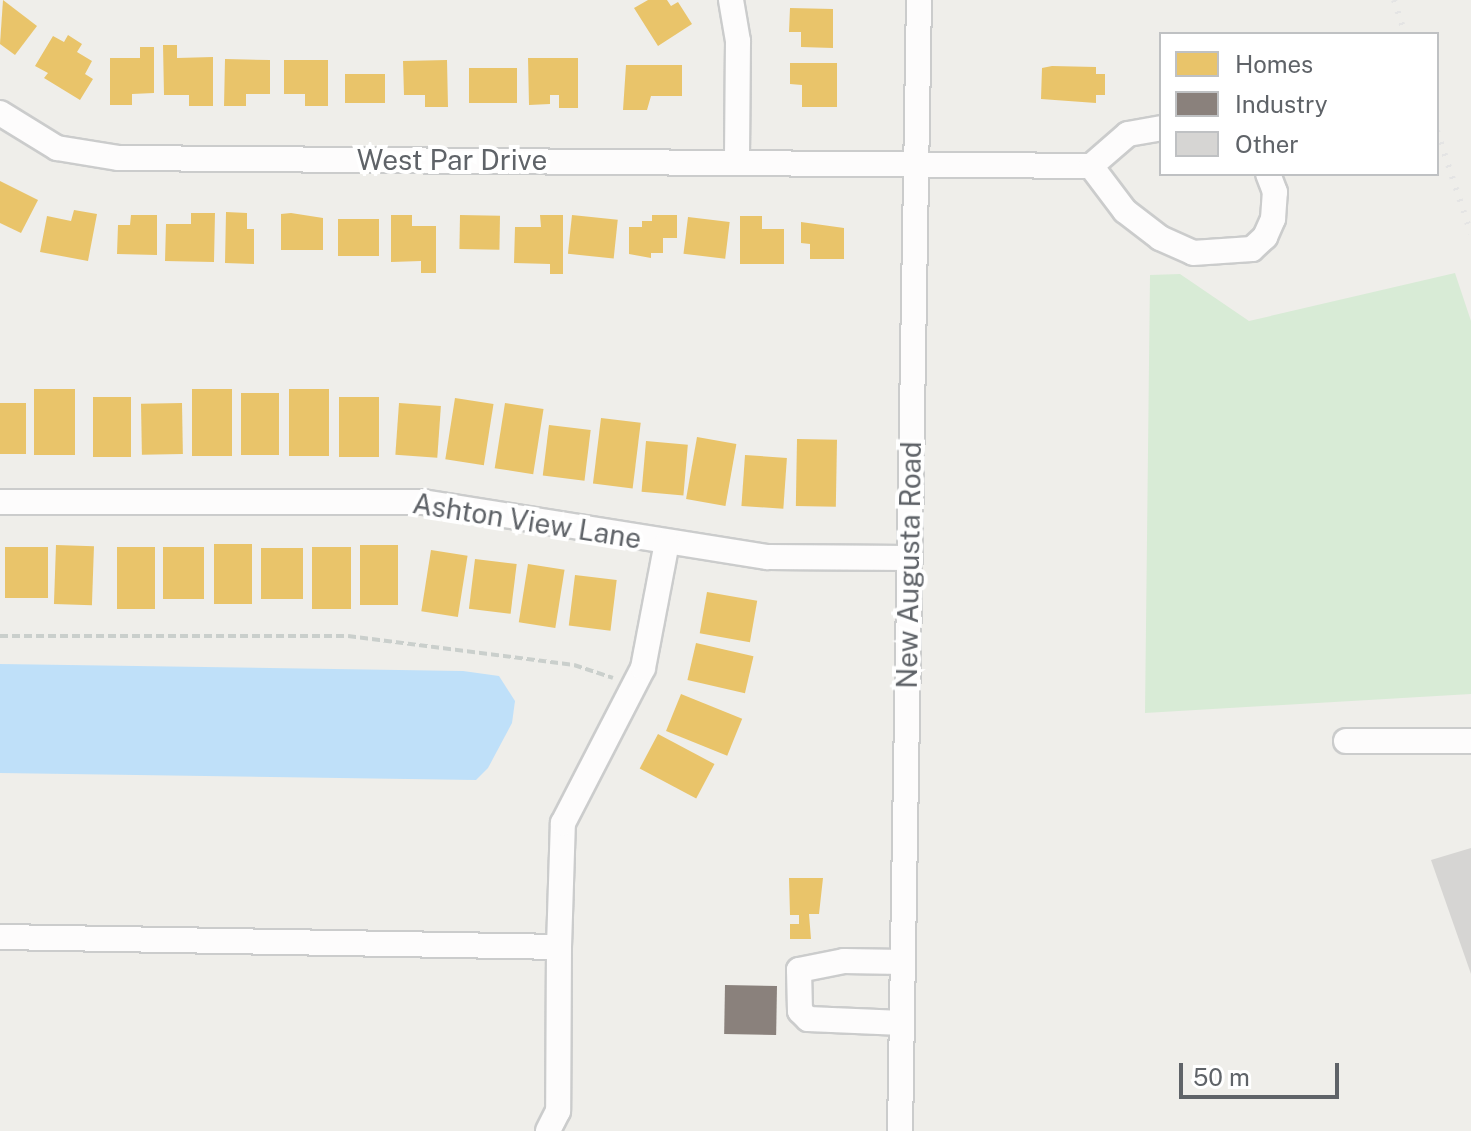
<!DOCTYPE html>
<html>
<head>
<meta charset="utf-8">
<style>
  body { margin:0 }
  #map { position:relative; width:1471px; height:1131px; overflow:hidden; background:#efeeea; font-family:"Public Sans",sans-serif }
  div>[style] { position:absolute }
  .green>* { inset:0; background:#d8ebd6 }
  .water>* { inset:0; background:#bfe0f9 }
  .homes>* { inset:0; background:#e9c46a; transform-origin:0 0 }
  .industry>* { inset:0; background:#8a817c; transform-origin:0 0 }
  .building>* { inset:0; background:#d6d5d3 }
  .path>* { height:4px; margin-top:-2px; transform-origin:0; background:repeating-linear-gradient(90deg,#cacfcc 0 8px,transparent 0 12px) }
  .roads { filter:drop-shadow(2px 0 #cbcccc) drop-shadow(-2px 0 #cbcccc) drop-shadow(0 2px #cbcccc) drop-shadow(0 -2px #cbcccc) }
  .minor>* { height:24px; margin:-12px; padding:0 12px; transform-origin:12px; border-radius:12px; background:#fdfcfc }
  .rail>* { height:6px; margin-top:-3px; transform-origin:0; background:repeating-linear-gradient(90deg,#e4e4e4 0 2px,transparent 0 12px) }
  span { translate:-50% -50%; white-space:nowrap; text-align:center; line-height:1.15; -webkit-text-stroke:8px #fff; paint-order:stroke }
  .street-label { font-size:28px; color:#5f6368 }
  .legend { position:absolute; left:1159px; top:32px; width:280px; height:144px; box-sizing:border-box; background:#fff; border:2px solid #bfc1c3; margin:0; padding:10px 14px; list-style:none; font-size:24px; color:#5f6368 }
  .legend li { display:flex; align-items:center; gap:16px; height:40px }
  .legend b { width:40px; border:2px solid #bfc1c3 }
  .scale { position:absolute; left:1179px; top:1063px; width:160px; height:36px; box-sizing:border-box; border:4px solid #5f6368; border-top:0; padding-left:10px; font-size:24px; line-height:28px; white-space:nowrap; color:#5f6368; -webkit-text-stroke:6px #fff; paint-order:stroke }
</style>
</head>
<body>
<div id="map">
  <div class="green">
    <i style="clip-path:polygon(1455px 273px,1471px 321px,1471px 694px,1145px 713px,1150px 275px,1180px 274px,1249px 321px)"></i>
  </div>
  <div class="water">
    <i style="clip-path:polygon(0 664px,463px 671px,499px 676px,515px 701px,512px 723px,488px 768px,476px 780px,0 773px)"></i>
  </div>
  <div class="homes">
    <i style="clip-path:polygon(3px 0,37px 26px,15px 55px,0 44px)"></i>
    <i style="clip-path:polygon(648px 0,667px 0,671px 6px,678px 2px,692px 24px,658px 46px,634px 8px)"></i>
    <i style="clip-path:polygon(790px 8px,833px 9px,833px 48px,801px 47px,801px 32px,789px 32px)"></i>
    <i style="clip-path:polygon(68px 35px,82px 44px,77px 52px,92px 61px,85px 74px,93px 79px,80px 100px,44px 78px,48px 73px,35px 66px,53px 36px,64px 42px)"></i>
    <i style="clip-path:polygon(163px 45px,177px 45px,177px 58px,213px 57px,213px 106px,189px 106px,189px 95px,164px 95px)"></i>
    <i style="clip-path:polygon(140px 47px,154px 47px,154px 93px,132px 94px,132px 105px,110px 105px,110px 58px,140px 58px)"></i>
    <i style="clip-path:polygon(528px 58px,578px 58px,578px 108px,559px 108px,559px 95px,550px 95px,550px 104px,529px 105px)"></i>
    <i style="clip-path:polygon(225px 59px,270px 60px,270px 94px,246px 94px,246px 106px,224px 106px)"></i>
    <i style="clip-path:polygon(284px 60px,328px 60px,328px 106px,305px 106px,305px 94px,284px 94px)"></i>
    <i style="clip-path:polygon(447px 60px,448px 107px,425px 107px,425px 95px,404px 95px,403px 61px)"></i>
    <i style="clip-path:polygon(790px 63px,837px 63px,837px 107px,802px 107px,802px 85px,790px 84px)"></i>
    <i style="clip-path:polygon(626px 65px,682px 65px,682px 96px,651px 96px,647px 110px,623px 110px)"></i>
    <i style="clip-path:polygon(1052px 66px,1096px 67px,1096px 74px,1105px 74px,1105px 95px,1096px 95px,1096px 103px,1041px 99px,1042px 68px)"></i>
    <i style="left:517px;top:68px;width:35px;height:48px;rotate:90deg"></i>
    <i style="left:345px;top:74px;width:40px;height:29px"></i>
    <i style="clip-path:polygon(0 181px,38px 200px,21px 233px,0 223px)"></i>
    <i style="clip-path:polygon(74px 210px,97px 214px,88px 261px,40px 252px,47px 216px,71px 221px)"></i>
    <i style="clip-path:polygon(226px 212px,247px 213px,247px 229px,254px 229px,254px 264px,225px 263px)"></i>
    <i style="clip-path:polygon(191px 213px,215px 213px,214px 262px,165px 261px,166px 224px,191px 224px)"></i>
    <i style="clip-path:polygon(291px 213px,323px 218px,323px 250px,281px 250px,281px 214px)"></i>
    <i style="clip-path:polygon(131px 215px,157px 215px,157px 255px,117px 254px,118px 225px,130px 225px)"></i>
    <i style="clip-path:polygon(391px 215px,412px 215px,412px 226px,436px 226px,436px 273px,421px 273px,421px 261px,391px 262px)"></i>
    <i style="left:460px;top:215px;width:40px;height:34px;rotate:1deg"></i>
    <i style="clip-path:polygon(540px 215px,563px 215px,563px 274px,550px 274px,550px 264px,514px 263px,515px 227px,541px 227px)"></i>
    <i style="left:572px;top:215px;width:46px;height:39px;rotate:6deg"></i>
    <i style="clip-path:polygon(652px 215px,677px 215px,677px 238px,663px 238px,663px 253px,651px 253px,651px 258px,629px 254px,629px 227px,642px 227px,642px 221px,652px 221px)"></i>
    <i style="clip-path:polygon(740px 216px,762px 216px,762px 229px,784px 229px,784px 264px,740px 264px)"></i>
    <i style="left:688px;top:217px;width:42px;height:37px;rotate:7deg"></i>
    <i style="left:338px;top:219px;width:41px;height:37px"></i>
    <i style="clip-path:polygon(801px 222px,844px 228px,844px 259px,810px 259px,810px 244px,801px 243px)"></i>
    <i style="left:34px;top:389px;width:41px;height:66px"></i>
    <i style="left:192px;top:389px;width:40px;height:67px"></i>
    <i style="left:289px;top:389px;width:40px;height:67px"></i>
    <i style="left:241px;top:393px;width:38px;height:62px"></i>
    <i style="left:93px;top:397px;width:38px;height:60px"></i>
    <i style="left:379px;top:397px;width:60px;height:40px;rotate:90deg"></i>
    <i style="left:455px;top:398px;width:39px;height:62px;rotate:9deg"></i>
    <i style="left:0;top:403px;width:26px;height:51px"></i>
    <i style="left:182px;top:403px;width:51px;height:41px;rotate:89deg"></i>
    <i style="left:399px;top:403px;width:42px;height:52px;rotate:4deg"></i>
    <i style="left:505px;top:403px;width:39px;height:66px;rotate:9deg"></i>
    <i style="left:601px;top:418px;width:40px;height:66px;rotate:7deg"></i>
    <i style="left:549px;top:425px;width:42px;height:51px;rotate:7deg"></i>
    <i style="left:697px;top:437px;width:40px;height:63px;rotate:10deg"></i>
    <i style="left:797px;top:439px;width:40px;height:67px;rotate:1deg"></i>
    <i style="left:646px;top:441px;width:42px;height:51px;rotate:5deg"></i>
    <i style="left:745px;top:455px;width:42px;height:51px;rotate:4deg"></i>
    <i style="left:252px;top:544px;width:60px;height:38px;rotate:90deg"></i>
    <i style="left:56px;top:545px;width:38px;height:59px;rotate:2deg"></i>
    <i style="left:360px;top:545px;width:38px;height:60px"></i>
    <i style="left:5px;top:547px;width:43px;height:51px"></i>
    <i style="left:117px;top:547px;width:38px;height:62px"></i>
    <i style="left:163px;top:547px;width:41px;height:52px"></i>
    <i style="left:312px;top:547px;width:39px;height:62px"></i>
    <i style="left:261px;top:548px;width:42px;height:51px"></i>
    <i style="left:431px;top:550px;width:37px;height:62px;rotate:9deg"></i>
    <i style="left:475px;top:559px;width:42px;height:50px;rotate:7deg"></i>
    <i style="left:528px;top:564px;width:37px;height:59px;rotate:9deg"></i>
    <i style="left:575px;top:575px;width:42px;height:51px;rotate:7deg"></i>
    <i style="left:707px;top:592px;width:51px;height:42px;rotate:10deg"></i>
    <i style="left:696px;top:643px;width:59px;height:38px;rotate:13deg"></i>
    <i style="left:681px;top:694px;width:66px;height:40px;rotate:22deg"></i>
    <i style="left:658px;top:734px;width:64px;height:39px;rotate:28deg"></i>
    <i style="clip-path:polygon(789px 878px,823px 878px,819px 914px,809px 914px,811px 939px,790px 939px,790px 924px,799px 924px,799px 915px,790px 915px)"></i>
  </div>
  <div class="industry">
    <i style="left:725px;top:985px;width:52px;height:49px;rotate:1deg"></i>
  </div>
  <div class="building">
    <i style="clip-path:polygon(1471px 848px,1471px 974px,1431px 860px)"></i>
  </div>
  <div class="path">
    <i style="left:0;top:636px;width:348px"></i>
    <i style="left:348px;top:636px;width:228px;rotate:7.3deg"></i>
    <i style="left:574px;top:665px;width:41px;rotate:18.4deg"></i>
  </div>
  <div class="roads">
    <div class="minor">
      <i style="left:731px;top:0;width:42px;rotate:80.3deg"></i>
      <i style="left:738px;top:41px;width:120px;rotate:90.5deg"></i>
      <i style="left:0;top:113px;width:67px;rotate:31.6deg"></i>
      <i style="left:57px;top:148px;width:63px;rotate:9.2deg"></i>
      <i style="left:119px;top:158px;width:972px;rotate:0.47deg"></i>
      <i style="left:1091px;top:166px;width:49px;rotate:-40.9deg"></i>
      <i style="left:1128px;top:134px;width:34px;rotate:-10deg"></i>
      <i style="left:1091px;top:166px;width:56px;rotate:52.9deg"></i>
      <i style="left:1125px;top:211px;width:44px;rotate:37.6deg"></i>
      <i style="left:1160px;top:238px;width:36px;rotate:24deg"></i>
      <i style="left:1193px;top:253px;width:59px;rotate:-3.9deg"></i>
      <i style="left:1252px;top:249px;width:18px;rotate:-43deg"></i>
      <i style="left:1265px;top:237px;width:20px;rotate:-66deg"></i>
      <i style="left:1273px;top:219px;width:27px;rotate:-86deg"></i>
      <i style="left:1275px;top:192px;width:19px;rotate:-111deg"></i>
      <i style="left:0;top:502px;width:423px"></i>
      <i style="left:423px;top:502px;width:349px;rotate:9.1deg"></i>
      <i style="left:768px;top:557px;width:141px;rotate:0.4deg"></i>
      <i style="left:1346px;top:741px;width:125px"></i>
      <i style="left:0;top:937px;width:559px;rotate:1.02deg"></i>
      <i style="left:559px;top:947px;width:164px;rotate:90.3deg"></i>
      <i style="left:558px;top:1111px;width:22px;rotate:117deg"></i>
      <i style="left:559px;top:947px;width:124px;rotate:-88.2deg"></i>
      <i style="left:563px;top:823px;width:174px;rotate:-62.7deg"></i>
      <i style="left:643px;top:668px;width:128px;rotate:-79.2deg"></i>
      <i style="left:902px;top:1023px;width:94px;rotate:-177.6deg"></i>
      <i style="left:808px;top:1019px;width:11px;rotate:-135deg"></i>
      <i style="left:800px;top:1011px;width:41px;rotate:-91.4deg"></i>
      <i style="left:799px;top:970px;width:46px;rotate:-11.3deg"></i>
      <i style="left:844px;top:961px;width:59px;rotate:1deg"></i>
      <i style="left:900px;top:1131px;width:1131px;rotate:-89.04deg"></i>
    </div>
  </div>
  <div class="rail">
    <i style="left:1394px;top:0;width:36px;rotate:72deg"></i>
    <i style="left:1437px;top:131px;width:108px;rotate:71.7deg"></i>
  </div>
  <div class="street-label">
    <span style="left:452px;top:160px">West Par Drive</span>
    <span style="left:527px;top:521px;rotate:9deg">Ashton View Lane</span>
    <span style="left:909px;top:565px;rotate:-89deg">New Augusta Road</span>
  </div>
  <ul class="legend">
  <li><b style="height:22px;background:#e9c46a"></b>Homes</li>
  <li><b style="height:22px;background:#8a817c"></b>Industry</li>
  <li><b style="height:22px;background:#d6d5d3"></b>Other</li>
  </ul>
  <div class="scale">50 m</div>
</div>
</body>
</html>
